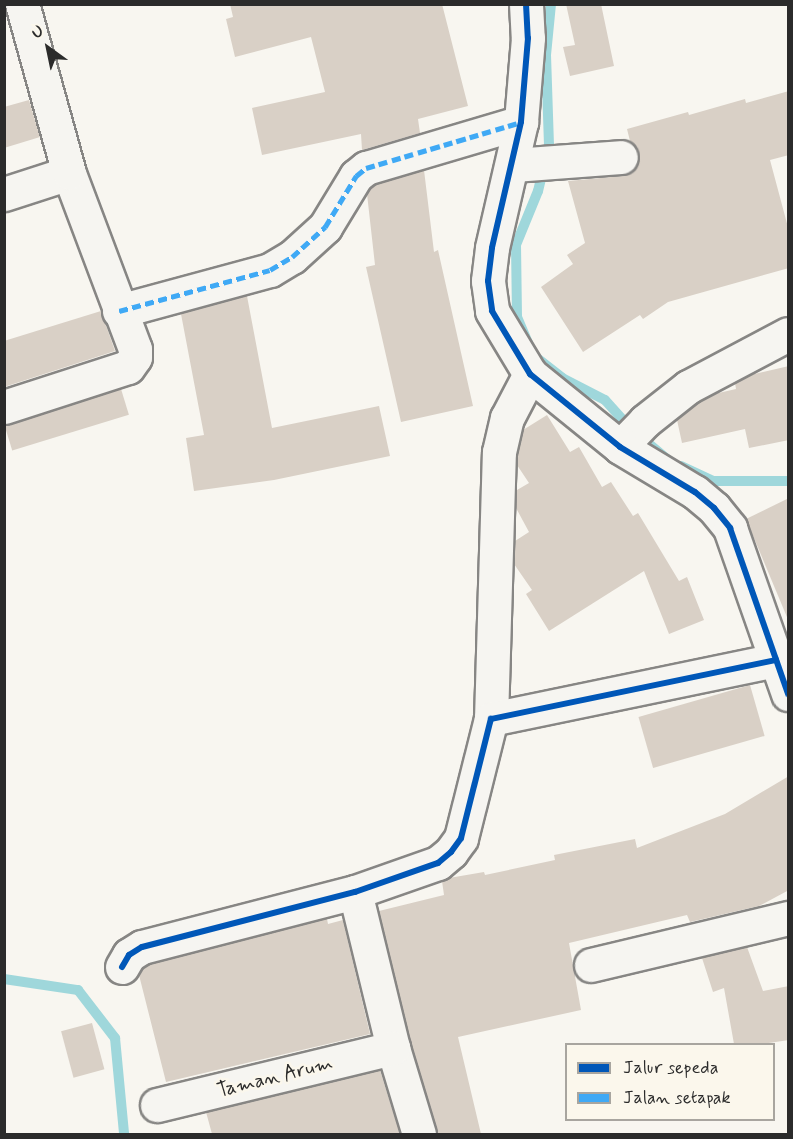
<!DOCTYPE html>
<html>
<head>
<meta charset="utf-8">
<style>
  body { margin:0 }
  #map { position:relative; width:793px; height:1139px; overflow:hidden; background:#f8f6f0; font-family:Mynerve,sans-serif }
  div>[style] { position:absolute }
  .stream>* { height:10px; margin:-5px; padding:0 5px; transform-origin:5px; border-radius:5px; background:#9fd7db }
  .building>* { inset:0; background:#d9d0c6; transform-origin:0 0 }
  .roads { filter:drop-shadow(2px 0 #878684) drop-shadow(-2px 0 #878684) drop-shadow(0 2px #878684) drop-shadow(0 -2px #878684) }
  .minor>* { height:33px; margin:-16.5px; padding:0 16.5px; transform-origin:16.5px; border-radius:16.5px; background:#f6f5f1 }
  .tertiary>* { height:33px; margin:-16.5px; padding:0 16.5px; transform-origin:16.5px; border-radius:16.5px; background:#f6f5f1 }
  .quiet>* { height:4.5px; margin-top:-2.25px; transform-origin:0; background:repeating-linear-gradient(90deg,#3fa9f5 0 9px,transparent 0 13.5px) }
  .cycleway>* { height:6px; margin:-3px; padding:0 3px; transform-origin:3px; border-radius:3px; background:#0057b8 }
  span { translate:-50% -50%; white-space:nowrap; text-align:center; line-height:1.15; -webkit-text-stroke:5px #fbf7ec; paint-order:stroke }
  .street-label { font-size:20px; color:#2b2b2b }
  .frame { position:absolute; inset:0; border:6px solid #2b2b2b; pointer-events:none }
  .legend { position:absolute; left:565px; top:1043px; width:210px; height:78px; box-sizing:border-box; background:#fbf7ec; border:2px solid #a8a59f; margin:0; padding:8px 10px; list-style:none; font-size:18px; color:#2b2b2b }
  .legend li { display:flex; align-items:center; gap:12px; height:30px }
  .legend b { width:30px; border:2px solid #a8a59f }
  .north { position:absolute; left:18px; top:18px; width:60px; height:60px; -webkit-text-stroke:4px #fbf7ec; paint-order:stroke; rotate:327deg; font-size:16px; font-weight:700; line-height:24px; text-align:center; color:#2b2b2b }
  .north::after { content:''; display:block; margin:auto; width:21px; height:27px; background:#2b2b2b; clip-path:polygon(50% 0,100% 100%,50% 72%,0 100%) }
</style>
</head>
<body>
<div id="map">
  <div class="stream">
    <i style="left:551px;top:4px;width:51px;rotate:95.6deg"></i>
    <i style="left:546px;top:55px;width:90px;rotate:88.1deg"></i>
    <i style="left:549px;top:145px;width:47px;rotate:103.4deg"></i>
    <i style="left:538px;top:191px;width:58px;rotate:112.2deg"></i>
    <i style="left:516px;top:245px;width:72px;rotate:89.2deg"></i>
    <i style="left:517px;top:317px;width:41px;rotate:67.2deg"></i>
    <i style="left:533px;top:355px;width:37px;rotate:38deg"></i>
    <i style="left:562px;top:378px;width:48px;rotate:27.1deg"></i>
    <i style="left:605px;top:400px;width:36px;rotate:48deg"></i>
    <i style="left:629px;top:427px;width:50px;rotate:40.1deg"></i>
    <i style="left:681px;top:466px;width:35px;rotate:25deg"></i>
    <i style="left:713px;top:481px;width:75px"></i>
    <i style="left:4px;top:979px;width:75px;rotate:8.5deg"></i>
    <i style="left:78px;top:990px;width:61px;rotate:52.4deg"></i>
    <i style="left:115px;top:1038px;width:96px;rotate:84.6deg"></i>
  </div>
  <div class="building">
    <i style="clip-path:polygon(230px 4px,442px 4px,468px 106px,418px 119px,420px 133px,362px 150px,361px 134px,262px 155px,252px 108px,325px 92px,311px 37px,235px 57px,226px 19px,233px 17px)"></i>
    <i style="clip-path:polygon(566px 4px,601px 4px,614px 66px,570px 76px,563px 47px,575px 45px)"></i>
    <i style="clip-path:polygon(789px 91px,789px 155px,770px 160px,789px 231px,789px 268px,668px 302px,643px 319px,640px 315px,583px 352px,541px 287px,573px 264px,567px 255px,585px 243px,568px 181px,622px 176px,632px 172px,638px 165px,640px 155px,637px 147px,630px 141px,627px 129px,688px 112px,689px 115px,745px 99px,746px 103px)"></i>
    <i style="clip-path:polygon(29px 100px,40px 137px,4px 148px,4px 107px)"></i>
    <i style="clip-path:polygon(424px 170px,434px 252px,438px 250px,473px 406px,401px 422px,366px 267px,375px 265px,367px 194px,375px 185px)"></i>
    <i style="clip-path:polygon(247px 296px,272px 428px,379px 406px,390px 456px,274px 480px,194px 491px,186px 438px,204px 435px,181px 314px)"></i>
    <i style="clip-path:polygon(101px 311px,115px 351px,4px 387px,4px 341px)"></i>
    <i style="clip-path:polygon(789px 366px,789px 440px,749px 448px,745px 429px,682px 443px,677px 420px,698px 403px,714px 394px,736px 389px,735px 383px,750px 375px)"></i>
    <i style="left:121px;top:389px;width:27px;height:122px;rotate:73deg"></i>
    <i style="clip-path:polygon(547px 415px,570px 452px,579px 447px,602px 487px,611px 482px,633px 516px,638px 513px,679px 581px,687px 577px,704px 620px,669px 634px,644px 571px,549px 631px,526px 594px,532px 590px,514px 564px,515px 541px,529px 532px,516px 508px,517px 490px,529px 483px,517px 465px,518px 454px,523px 430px)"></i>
    <i style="clip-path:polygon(789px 498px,789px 622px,746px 519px)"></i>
    <i style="left:750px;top:685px;width:53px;height:116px;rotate:74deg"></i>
    <i style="clip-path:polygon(789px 776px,789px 890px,759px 906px,690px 922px,687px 915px,569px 943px,581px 1010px,458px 1037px,481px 1134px,437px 1134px,411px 1043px,379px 911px,444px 895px,442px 881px,449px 878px,484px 872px,485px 875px,555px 860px,554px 855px,635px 839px,637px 848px,725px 814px)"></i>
    <i style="clip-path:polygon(327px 919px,328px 924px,343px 920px,370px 1034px,166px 1082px,139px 975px,143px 969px,149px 964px)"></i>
    <i style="clip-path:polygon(747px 947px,763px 991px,789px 986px,789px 1040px,762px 1044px,734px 1044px,724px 988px,713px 992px,702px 958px)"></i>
    <i style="left:92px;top:1023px;width:48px;height:32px;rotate:75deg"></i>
    <i style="clip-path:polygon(380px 1070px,400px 1134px,212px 1134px,206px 1112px)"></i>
  </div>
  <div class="roads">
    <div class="minor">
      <i style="left:513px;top:165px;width:108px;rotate:-4.2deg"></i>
      <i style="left:4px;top:194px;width:68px;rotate:-17.9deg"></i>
      <i style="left:119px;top:311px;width:156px;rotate:-15.2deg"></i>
      <i style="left:270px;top:270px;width:26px;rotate:-31deg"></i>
      <i style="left:292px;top:257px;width:45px;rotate:-42.3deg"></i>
      <i style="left:325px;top:227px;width:60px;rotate:-58.7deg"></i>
      <i style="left:356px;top:176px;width:13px;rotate:-39deg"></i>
      <i style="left:366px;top:168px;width:162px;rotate:-16.5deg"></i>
      <i style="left:4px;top:407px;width:130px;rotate:-17.9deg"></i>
      <i style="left:128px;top:367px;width:12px;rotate:-55deg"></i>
      <i style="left:135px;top:357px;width:8px;rotate:-90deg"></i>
      <i style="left:135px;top:349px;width:188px;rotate:-110.6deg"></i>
      <i style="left:69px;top:173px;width:175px;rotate:-105.5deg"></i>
      <i style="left:620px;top:447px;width:36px;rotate:-46deg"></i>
      <i style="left:645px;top:421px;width:55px;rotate:-38.3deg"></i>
      <i style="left:688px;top:387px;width:113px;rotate:-27.9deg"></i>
      <i style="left:491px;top:719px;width:267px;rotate:-88.3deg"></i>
      <i style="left:499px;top:452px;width:35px;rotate:-77deg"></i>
      <i style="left:507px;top:418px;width:50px;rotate:-62.4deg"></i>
      <i style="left:355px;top:892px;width:161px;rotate:76.3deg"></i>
      <i style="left:393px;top:1048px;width:90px;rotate:73.2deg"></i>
      <i style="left:591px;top:965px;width:203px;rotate:-13.4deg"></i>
      <i style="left:122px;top:967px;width:14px;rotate:-60deg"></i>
      <i style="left:129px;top:955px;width:15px;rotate:-32deg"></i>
      <i style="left:142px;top:947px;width:220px;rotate:-14.5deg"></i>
      <i style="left:355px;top:892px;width:88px;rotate:-19.3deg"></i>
      <i style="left:438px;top:863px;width:17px;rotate:-40deg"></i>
      <i style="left:451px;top:852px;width:17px;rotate:-54deg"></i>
      <i style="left:461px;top:838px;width:123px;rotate:-75.9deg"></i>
      <i style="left:491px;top:719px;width:291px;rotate:-11.7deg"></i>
      <i style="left:157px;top:1105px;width:243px;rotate:-13.6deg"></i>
    </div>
    <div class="tertiary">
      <i style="left:526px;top:4px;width:34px;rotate:87deg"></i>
      <i style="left:528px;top:38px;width:84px;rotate:94.8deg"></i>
      <i style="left:521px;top:122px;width:129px;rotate:103deg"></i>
      <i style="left:492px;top:248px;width:33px;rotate:97deg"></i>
      <i style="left:488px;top:281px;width:30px;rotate:82deg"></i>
      <i style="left:492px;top:311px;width:74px;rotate:58.9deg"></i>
      <i style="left:530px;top:374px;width:116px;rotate:39deg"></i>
      <i style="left:620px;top:447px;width:87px;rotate:31deg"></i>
      <i style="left:695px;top:492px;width:25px;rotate:40deg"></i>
      <i style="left:714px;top:508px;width:26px;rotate:51deg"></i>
      <i style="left:730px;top:528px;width:176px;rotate:70.7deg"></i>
    </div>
  </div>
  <div class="quiet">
    <i style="left:119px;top:311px;width:156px;rotate:-15.2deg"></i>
    <i style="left:270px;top:270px;width:26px;rotate:-31deg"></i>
    <i style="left:292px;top:257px;width:45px;rotate:-42.3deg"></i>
    <i style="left:325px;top:227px;width:60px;rotate:-58.7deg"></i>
    <i style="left:356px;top:176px;width:13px;rotate:-39deg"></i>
    <i style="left:366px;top:168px;width:162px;rotate:-16.5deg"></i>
  </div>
  <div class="cycleway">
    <i style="left:526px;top:4px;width:34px;rotate:87deg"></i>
    <i style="left:528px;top:38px;width:84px;rotate:94.8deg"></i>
    <i style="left:521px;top:122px;width:129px;rotate:103deg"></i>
    <i style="left:492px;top:248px;width:33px;rotate:97deg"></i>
    <i style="left:488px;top:281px;width:30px;rotate:82deg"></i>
    <i style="left:492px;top:311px;width:74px;rotate:58.9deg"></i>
    <i style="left:530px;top:374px;width:116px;rotate:39deg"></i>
    <i style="left:620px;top:447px;width:87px;rotate:31deg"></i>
    <i style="left:695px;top:492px;width:25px;rotate:40deg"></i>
    <i style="left:714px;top:508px;width:26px;rotate:51deg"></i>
    <i style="left:730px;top:528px;width:176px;rotate:70.7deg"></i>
    <i style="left:122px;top:967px;width:14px;rotate:-60deg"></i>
    <i style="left:129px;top:955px;width:15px;rotate:-32deg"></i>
    <i style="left:142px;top:947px;width:220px;rotate:-14.5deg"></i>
    <i style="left:355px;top:892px;width:88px;rotate:-19.3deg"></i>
    <i style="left:438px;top:863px;width:17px;rotate:-40deg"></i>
    <i style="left:451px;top:852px;width:17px;rotate:-54deg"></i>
    <i style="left:461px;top:838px;width:123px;rotate:-75.9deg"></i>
    <i style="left:491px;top:719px;width:291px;rotate:-11.7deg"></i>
  </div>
  <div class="street-label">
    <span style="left:275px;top:1077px;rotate:-14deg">Taman Arum</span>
  </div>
  <div class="frame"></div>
  <ul class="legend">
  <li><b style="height:8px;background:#0057b8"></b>Jalur sepeda</li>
  <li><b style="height:8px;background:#3fa9f5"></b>Jalan setapak</li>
  </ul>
  <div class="north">U</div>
</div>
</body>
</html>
